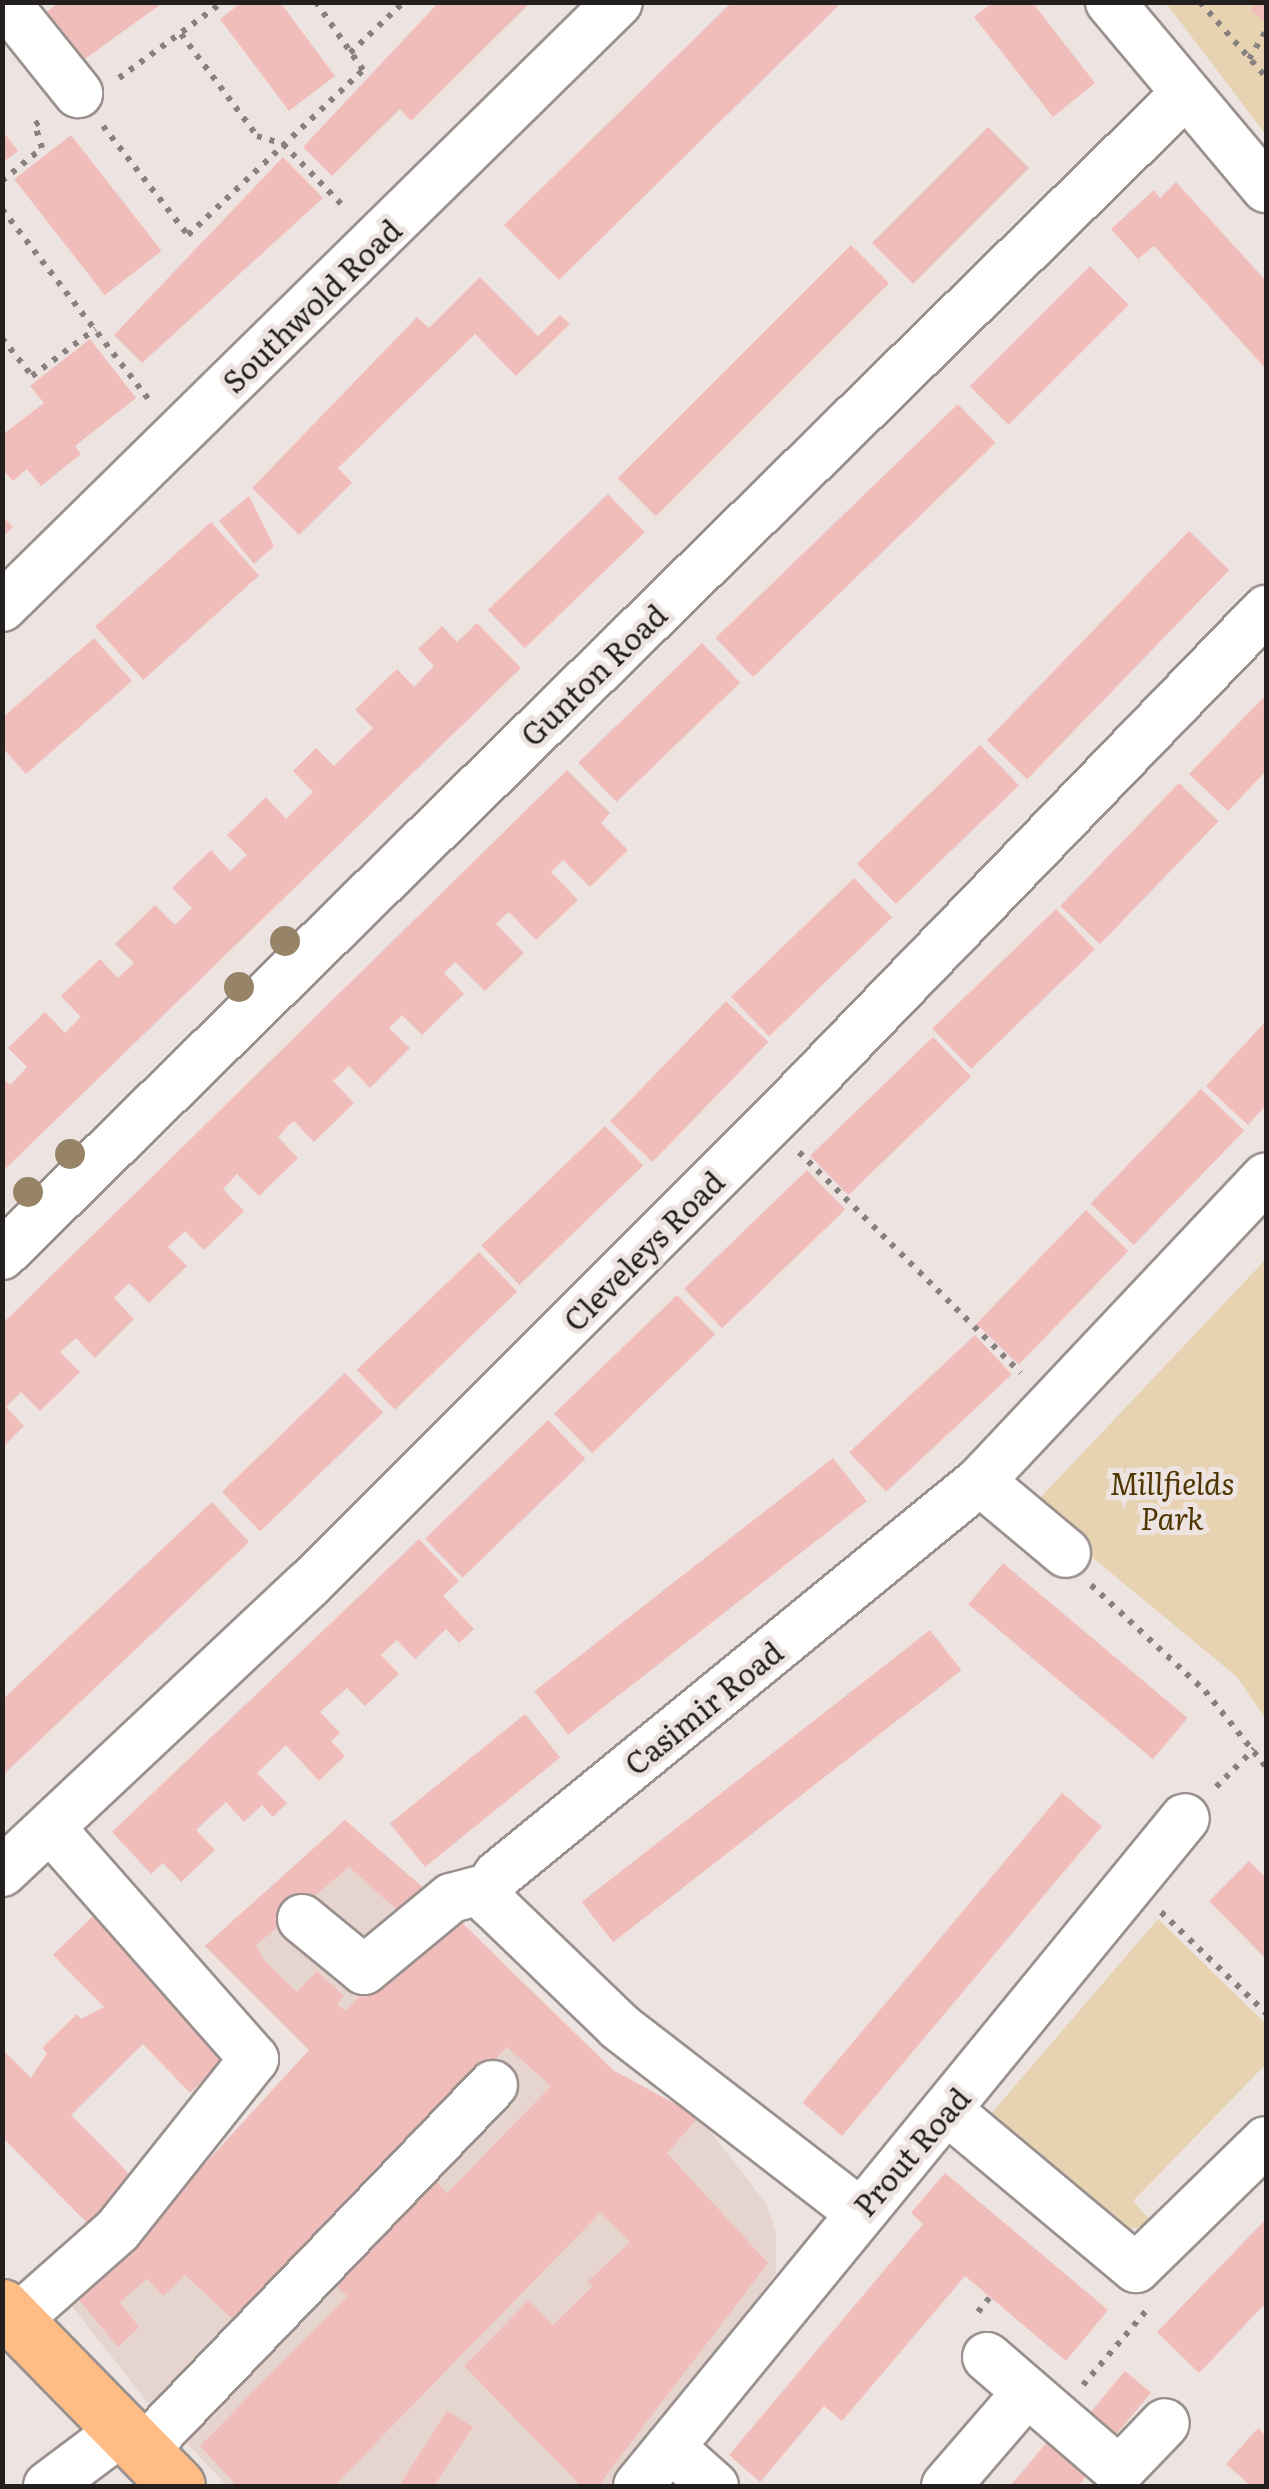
<!DOCTYPE html>
<html>
<head>
<meta charset="utf-8">
<style>
  body { margin:0 }
  #map { position:relative; width:1269px; height:2489px; overflow:hidden; background:#ede4e1; font-family:Literata,serif }
  div>[style] { position:absolute }
  .built>* { inset:0; background:#e6d5cf }
  .green>* { inset:0; background:#e7d2b1 }
  .building>* { inset:0; background:#f1bdba; transform-origin:0 0 }
  .path>* { height:6px; margin-top:-3px; transform-origin:0; background:repeating-linear-gradient(90deg,#87817f 0 5px,transparent 0 13px) }
  .roads { filter:drop-shadow(2px 0 #9a918e) drop-shadow(-2px 0 #9a918e) drop-shadow(0 2px #9a918e) drop-shadow(0 -2px #9a918e) }
  .minor>* { height:48px; margin:-24px; padding:0 24px; transform-origin:24px; border-radius:24px; background:#fff }
  .highway>* { height:55px; margin:-27.5px; padding:0 27.5px; transform-origin:27.5px; border-radius:27.5px; background:#ffbc85 }
  .trees>* { width:30px; height:30px; margin:-15px; border-radius:50%; background:#978467 }
  span { translate:-50% -50%; white-space:nowrap; text-align:center; line-height:1.15; -webkit-text-stroke:10px #ede4e1; paint-order:stroke }
  .street-label { font-size:30px; color:#221f1e }
  .park-label { font-size:30px; color:#503603; font-style:italic }
  .frame { position:absolute; inset:0; border:5px solid #221f1e; pointer-events:none }
</style>
</head>
<body>
<div id="map">
  <div class="built">
    <i style="clip-path:polygon(345px 1820px,613px 2070px,699px 2117px,767px 2205px,776px 2233px,776px 2273px,614px 2486px,227px 2486px,146px 2400px,66px 2299px,131px 2246px,309px 2050px,205px 1946px)"></i>
  </div>
  <div class="green">
    <i style="clip-path:polygon(1166px 3px,1266px 3px,1266px 135px)"></i>
    <i style="clip-path:polygon(1266px 1259px,1266px 1719px,1237px 1677px,1046px 1519px,1041px 1497px)"></i>
    <i style="clip-path:polygon(1158px 1919px,1266px 2024px,1266px 2064px,1133px 2201px,1154px 2224px,1115px 2232px,983px 2123px)"></i>
  </div>
  <div class="building">
    <i style="clip-path:polygon(60px 2px,164px 2px,82px 61px,46px 12px)"></i>
    <i style="clip-path:polygon(242px 2px,280px 2px,335px 76px,289px 111px,220px 19px)"></i>
    <i style="clip-path:polygon(439px 2px,531px 2px,411px 121px,400px 109px,332px 176px,303px 147px)"></i>
    <i style="clip-path:polygon(732px 2px,842px 2px,559px 280px,504px 225px)"></i>
    <i style="clip-path:polygon(993px 2px,1032px 2px,1095px 83px,1053px 117px,974px 17px)"></i>
    <i style="clip-path:polygon(1257px 2px,1266px 2px,1264px 20px,1251px 11px)"></i>
    <i style="left:988px;top:127px;width:58px;height:164px;rotate:45deg"></i>
    <i style="clip-path:polygon(2px 130px,18px 151px,2px 163px)"></i>
    <i style="left:71px;top:135px;width:147px;height:72px;rotate:52deg"></i>
    <i style="clip-path:polygon(283px 157px,323px 198px,142px 363px,114px 335px)"></i>
    <i style="clip-path:polygon(1176px 182px,1266px 281px,1266px 369px,1154px 246px,1138px 259px,1111px 229px,1154px 190px,1160px 198px)"></i>
    <i style="left:851px;top:245px;width:54px;height:330px;rotate:45deg"></i>
    <i style="left:1090px;top:266px;width:55px;height:170px;rotate:45deg"></i>
    <i style="clip-path:polygon(480px 277px,538px 336px,560px 315px,570px 324px,516px 376px,475px 334px,338px 468px,352px 483px,299px 535px,252px 488px,417px 317px,429px 328px)"></i>
    <i style="clip-path:polygon(90px 339px,136px 398px,75px 446px,81px 454px,41px 486px,27px 469px,13px 481px,2px 469px,2px 435px,44px 403px,30px 386px)"></i>
    <i style="left:958px;top:404px;width:54px;height:337px;rotate:46deg"></i>
    <i style="left:608px;top:494px;width:53px;height:167px;rotate:46deg"></i>
    <i style="clip-path:polygon(249px 496px,274px 546px,254px 564px,219px 521px)"></i>
    <i style="clip-path:polygon(2px 516px,13px 527px,2px 537px)"></i>
    <i style="left:211px;top:522px;width:72px;height:156px;rotate:48deg"></i>
    <i style="left:1189px;top:531px;width:56px;height:291px;rotate:44deg"></i>
    <i style="clip-path:polygon(477px 623px,521px 668px,2px 1172px,2px 1077px,10px 1085px,27px 1067px,8px 1048px,45px 1012px,65px 1033px,81px 1017px,61px 996px,100px 959px,118px 978px,134px 963px,115px 944px,155px 905px,175px 925px,192px 908px,172px 888px,211px 850px,230px 871px,247px 855px,227px 835px,266px 797px,286px 819px,313px 792px,293px 771px,316px 748px,334px 766px,373px 728px,355px 710px,367px 698px,397px 669px,414px 687px,434px 666px,418px 649px,442px 626px,457px 642px)"></i>
    <i style="clip-path:polygon(94px 638px,132px 681px,26px 774px,2px 747px,2px 718px)"></i>
    <i style="left:702px;top:643px;width:55px;height:172px;rotate:46deg"></i>
    <i style="clip-path:polygon(1266px 695px,1266px 771px,1228px 811px,1189px 774px)"></i>
    <i style="left:980px;top:745px;width:56px;height:171px;rotate:46deg"></i>
    <i style="clip-path:polygon(567px 770px,610px 813px,601px 823px,628px 850px,590px 887px,563px 860px,551px 872px,578px 900px,536px 940px,509px 912px,504px 916px,496px 924px,524px 953px,485px 991px,455px 962px,444px 973px,464px 994px,422px 1035px,402px 1015px,389px 1028px,410px 1048px,370px 1088px,349px 1066px,333px 1081px,354px 1103px,314px 1142px,294px 1121px,287px 1127px,278px 1137px,298px 1158px,259px 1196px,237px 1174px,223px 1189px,244px 1211px,204px 1250px,185px 1231px,168px 1247px,187px 1266px,149px 1303px,129px 1283px,114px 1298px,134px 1319px,95px 1358px,76px 1338px,60px 1352px,80px 1372px,40px 1411px,21px 1392px,6px 1407px,24px 1426px,2px 1448px,2px 1324px)"></i>
    <i style="left:1179px;top:783px;width:55px;height:171px;rotate:44deg"></i>
    <i style="left:854px;top:878px;width:55px;height:171px;rotate:46deg"></i>
    <i style="left:1056px;top:909px;width:56px;height:172px;rotate:46deg"></i>
    <i style="left:726px;top:1001px;width:59px;height:167px;rotate:44deg"></i>
    <i style="clip-path:polygon(1266px 1021px,1266px 1105px,1248px 1125px,1206px 1086px)"></i>
    <i style="left:933px;top:1037px;width:55px;height:171px;rotate:46deg"></i>
    <i style="left:1201px;top:1089px;width:60px;height:159px;rotate:44deg"></i>
    <i style="left:605px;top:1126px;width:55px;height:172px;rotate:46deg"></i>
    <i style="left:807px;top:1170px;width:55px;height:171px;rotate:46deg"></i>
    <i style="left:1086px;top:1210px;width:59px;height:158px;rotate:44deg"></i>
    <i style="left:479px;top:1252px;width:55px;height:170px;rotate:46deg"></i>
    <i style="left:677px;top:1295px;width:55px;height:171px;rotate:46deg"></i>
    <i style="left:975px;top:1335px;width:54px;height:172px;rotate:47deg"></i>
    <i style="left:345px;top:1373px;width:55px;height:171px;rotate:46deg"></i>
    <i style="left:548px;top:1420px;width:54px;height:171px;rotate:46deg"></i>
    <i style="left:833px;top:1458px;width:55px;height:379px;rotate:52deg"></i>
    <i style="clip-path:polygon(212px 1502px,249px 1542px,2px 1776px,2px 1700px)"></i>
    <i style="clip-path:polygon(419px 1539px,459px 1581px,443px 1596px,474px 1629px,459px 1643px,446px 1629px,415px 1659px,397px 1640px,381px 1655px,399px 1674px,365px 1706px,347px 1688px,320px 1712px,340px 1733px,331px 1741px,345px 1756px,319px 1781px,286px 1745px,257px 1773px,287px 1803px,273px 1817px,262px 1805px,244px 1822px,226px 1802px,196px 1830px,215px 1850px,181px 1882px,163px 1863px,151px 1874px,112px 1832px)"></i>
    <i style="left:1003px;top:1563px;width:241px;height:54px;rotate:40deg"></i>
    <i style="left:930px;top:1630px;width:51px;height:442px;rotate:52deg"></i>
    <i style="left:525px;top:1714px;width:56px;height:174px;rotate:51deg"></i>
    <i style="left:1062px;top:1793px;width:52px;height:404px;rotate:40deg"></i>
    <i style="clip-path:polygon(345px 1820px,434px 1897px,413px 1924px,349px 1867px,256px 1945px,263px 1959px,297px 1992px,317px 1971px,344px 1996px,337px 2004px,346px 2011px,396px 1956px,454px 1915px,613px 2070px,699px 2117px,667px 2153px,768px 2263px,598px 2486px,581px 2486px,464px 2366px,528px 2301px,553px 2325px,593px 2286px,587px 2282px,630px 2242px,600px 2213px,334px 2486px,237px 2486px,200px 2446px,347px 2296px,333px 2283px,433px 2178px,447px 2193px,551px 2086px,507px 2047px,238px 2324px,185px 2275px,163px 2296px,147px 2279px,120px 2302px,139px 2327px,118px 2347px,74px 2294px,130px 2246px,309px 2050px,205px 1946px)"></i>
    <i style="clip-path:polygon(1249px 1861px,1266px 1878px,1266px 1959px,1209px 1901px)"></i>
    <i style="clip-path:polygon(98px 1911px,234px 2050px,190px 2093px,143px 2044px,71px 2115px,146px 2191px,100px 2236px,2px 2137px,2px 2049px,31px 2078px,47px 2053px,42px 2048px,77px 2014px,81px 2019px,104px 2007px,53px 1955px)"></i>
    <i style="clip-path:polygon(945px 2173px,1108px 2310px,1066px 2361px,965px 2276px,842px 2421px,824px 2406px,760px 2482px,729px 2455px,923px 2224px,911px 2213px)"></i>
    <i style="clip-path:polygon(1266px 2219px,1266px 2303px,1199px 2373px,1157px 2332px)"></i>
    <i style="left:1125px;top:2371px;width:34px;height:66px;rotate:40deg"></i>
    <i style="clip-path:polygon(447px 2411px,473px 2427px,434px 2486px,399px 2486px)"></i>
    <i style="clip-path:polygon(1258px 2428px,1266px 2436px,1266px 2486px,1251px 2486px,1226px 2464px)"></i>
    <i style="clip-path:polygon(1048px 2441px,1088px 2474px,1078px 2486px,1010px 2486px)"></i>
  </div>
  <div class="path">
    <i style="left:1200px;top:2px;width:100px;rotate:48.7deg"></i>
    <i style="left:181px;top:34px;width:127px;rotate:53.3deg"></i>
    <i style="left:257px;top:136px;width:27px;rotate:17deg"></i>
    <i style="left:283px;top:144px;width:89px;rotate:45.9deg"></i>
    <i style="left:350px;top:53px;width:74px;rotate:-43.4deg"></i>
    <i style="left:1249px;top:59px;width:33px;rotate:-59deg"></i>
    <i style="left:119px;top:78px;width:129px;rotate:-36.2deg"></i>
    <i style="left:103px;top:126px;width:138px;rotate:52.1deg"></i>
    <i style="left:188px;top:235px;width:241px;rotate:-43.3deg"></i>
    <i style="left:363px;top:70px;width:83px;rotate:-124.7deg"></i>
    <i style="left:2px;top:181px;width:52px;rotate:-39.5deg"></i>
    <i style="left:42px;top:148px;width:24px;rotate:-107deg"></i>
    <i style="left:35px;top:125px;width:8px;rotate:-40deg"></i>
    <i style="left:2px;top:209px;width:242px;rotate:52.4deg"></i>
    <i style="left:2px;top:338px;width:48px;rotate:51.7deg"></i>
    <i style="left:32px;top:376px;width:79px;rotate:-36.7deg"></i>
    <i style="left:799px;top:1152px;width:313px;rotate:44.9deg"></i>
    <i style="left:1091px;top:1585px;width:156px;rotate:42.9deg"></i>
    <i style="left:1205px;top:1691px;width:97px;rotate:51.2deg"></i>
    <i style="left:1216px;top:1787px;width:54px;rotate:-45deg"></i>
    <i style="left:1161px;top:1912px;width:146px;rotate:43.9deg"></i>
    <i style="left:978px;top:2312px;width:19px;rotate:-51deg"></i>
    <i style="left:1083px;top:2385px;width:97px;rotate:-49.6deg"></i>
  </div>
  <div class="roads">
    <div class="minor">
      <i style="left:5px;top:2px;width:117px;rotate:51.3deg"></i>
      <i style="left:1110px;top:2px;width:243px;rotate:50deg"></i>
      <i style="left:2px;top:607px;width:863px;rotate:-44.48deg"></i>
      <i style="left:2px;top:1255px;width:1656px;rotate:-44.46deg"></i>
      <i style="left:980px;top:1481px;width:112px;rotate:39.9deg"></i>
      <i style="left:2px;top:1872px;width:420px;rotate:-43.2deg"></i>
      <i style="left:308px;top:1585px;width:694px;rotate:-45deg"></i>
      <i style="left:799px;top:1094px;width:673px;rotate:-46.02deg"></i>
      <i style="left:302px;top:1919px;width:80px;rotate:39.4deg"></i>
      <i style="left:364px;top:1970px;width:113px;rotate:-39.6deg"></i>
      <i style="left:451px;top:1898px;width:39px;rotate:-15deg"></i>
      <i style="left:948px;top:2111px;width:245px;rotate:39.9deg"></i>
      <i style="left:1136px;top:2268px;width:182px;rotate:-44.3deg"></i>
      <i style="left:858px;top:2211px;width:302px;rotate:-142.3deg"></i>
      <i style="left:619px;top:2026px;width:178px;rotate:-136.1deg"></i>
      <i style="left:491px;top:1903px;width:15px;rotate:-98deg"></i>
      <i style="left:489px;top:1888px;width:16px;rotate:-55deg"></i>
      <i style="left:498px;top:1875px;width:623px;rotate:-39.26deg"></i>
      <i style="left:980px;top:1481px;width:417px;rotate:-46.7deg"></i>
      <i style="left:14px;top:2322px;width:137px;rotate:-41.5deg"></i>
      <i style="left:117px;top:2231px;width:220px;rotate:-51.5deg"></i>
      <i style="left:254px;top:2059px;width:308px;rotate:-131.4deg"></i>
      <i style="left:987px;top:2357px;width:174px;rotate:40.8deg"></i>
      <i style="left:1119px;top:2471px;width:66px;rotate:-46.2deg"></i>
      <i style="left:670px;top:2447px;width:59px;rotate:41.6deg"></i>
      <i style="left:142px;top:2451px;width:507px;rotate:-46.2deg"></i>
      <i style="left:48px;top:2486px;width:90px;rotate:-36.9deg"></i>
      <i style="left:638px;top:2486px;width:863px;rotate:-50.69deg"></i>
      <i style="left:946px;top:2486px;width:124px;rotate:-49.2deg"></i>
    </div>
    <div class="highway">
      <i style="left:2px;top:2307px;width:250px;rotate:45.6deg"></i>
    </div>
  </div>
  <div class="trees">
    <i style="left:285px;top:941px"></i>
    <i style="left:239px;top:987px"></i>
    <i style="left:70px;top:1154px"></i>
    <i style="left:28px;top:1192px"></i>
  </div>
  <div class="street-label">
    <span style="left:311px;top:305px;rotate:-44deg">Southwold Road</span>
    <span style="left:593px;top:674px;rotate:-44deg">Gunton Road</span>
    <span style="left:643px;top:1250px;rotate:-45deg">Cleveleys Road</span>
    <span style="left:703px;top:1707px;rotate:-39deg">Casimir Road</span>
    <span style="left:911px;top:2151px;rotate:-49deg">Prout Road</span>
  </div>
  <div class="park-label">
    <span style="left:1172px;top:1499px">Millfields<br>Park</span>
  </div>
  <div class="frame"></div>
</div>
</body>
</html>
